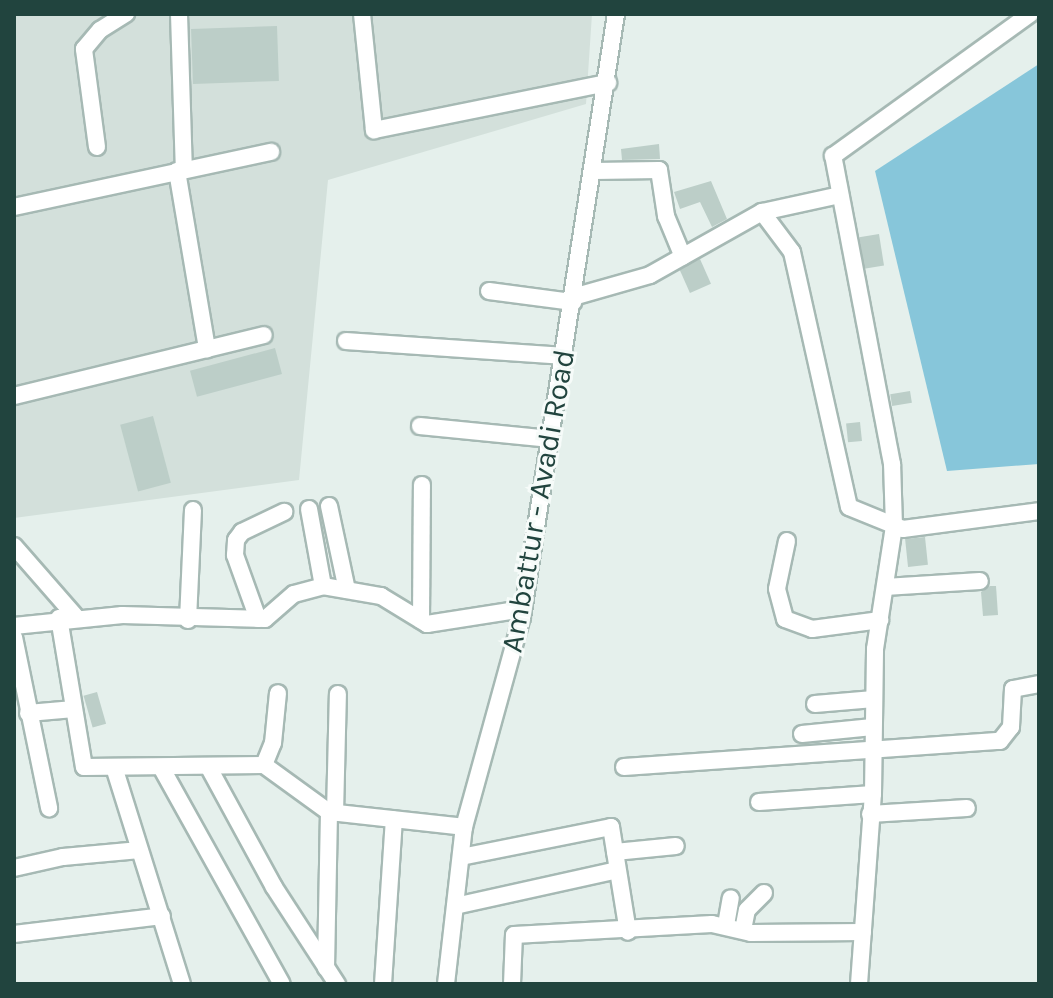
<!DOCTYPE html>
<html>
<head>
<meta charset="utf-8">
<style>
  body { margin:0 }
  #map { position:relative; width:1053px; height:998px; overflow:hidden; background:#e5f0ec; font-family:Karla,sans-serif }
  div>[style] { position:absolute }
  .built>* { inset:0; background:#d3e0db }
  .water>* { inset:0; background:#87c6da }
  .building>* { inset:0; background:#bccec8; transform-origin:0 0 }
  .roads { filter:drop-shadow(2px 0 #a6b9b4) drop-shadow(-2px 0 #a6b9b4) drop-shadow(0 2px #a6b9b4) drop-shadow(0 -2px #a6b9b4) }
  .minor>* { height:16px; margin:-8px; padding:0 8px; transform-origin:8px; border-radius:8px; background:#fff }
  span { translate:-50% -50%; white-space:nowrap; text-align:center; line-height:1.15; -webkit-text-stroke:6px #f6fbf9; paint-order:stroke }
  .street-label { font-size:30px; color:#21443e }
  .frame { position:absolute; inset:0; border:16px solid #21443e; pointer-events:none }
</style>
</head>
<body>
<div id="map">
  <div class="built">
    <i style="clip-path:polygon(14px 14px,592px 14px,586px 104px,328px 180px,299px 480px,14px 518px)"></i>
  </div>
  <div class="water">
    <i style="clip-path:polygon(1039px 64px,1039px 464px,947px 471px,875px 171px)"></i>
  </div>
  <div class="building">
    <i style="left:277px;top:26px;width:55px;height:86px;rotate:88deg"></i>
    <i style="clip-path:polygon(659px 144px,660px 159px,622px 160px,621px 149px)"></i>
    <i style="clip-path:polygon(711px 181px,727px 219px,712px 227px,700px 202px,680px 209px,674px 192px)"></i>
    <i style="left:879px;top:234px;width:32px;height:20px;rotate:81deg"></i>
    <i style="left:700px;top:259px;width:27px;height:23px;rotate:66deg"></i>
    <i style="left:275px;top:348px;width:27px;height:88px;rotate:75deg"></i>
    <i style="left:910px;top:391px;width:12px;height:20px;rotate:81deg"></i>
    <i style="left:153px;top:416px;width:69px;height:34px;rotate:75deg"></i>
    <i style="left:860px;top:422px;width:19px;height:14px;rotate:84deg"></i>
    <i style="left:925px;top:537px;width:28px;height:20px;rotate:84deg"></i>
    <i style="clip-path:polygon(990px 586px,996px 586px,998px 615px,983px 616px,981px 592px)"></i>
    <i style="left:97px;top:692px;width:33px;height:14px;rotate:74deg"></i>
  </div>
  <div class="roads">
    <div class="minor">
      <i style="left:179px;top:14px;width:156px;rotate:88.2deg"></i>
      <i style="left:362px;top:14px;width:117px;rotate:84.1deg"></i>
      <i style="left:374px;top:130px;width:239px;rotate:-11.4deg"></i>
      <i style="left:97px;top:147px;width:99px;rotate:-97.6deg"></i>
      <i style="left:84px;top:49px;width:25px;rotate:-50deg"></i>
      <i style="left:100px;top:30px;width:31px;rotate:-32deg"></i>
      <i style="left:177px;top:171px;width:181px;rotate:80.4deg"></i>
      <i style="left:594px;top:171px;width:65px;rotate:-0.9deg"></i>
      <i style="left:659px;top:170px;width:47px;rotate:81.3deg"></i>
      <i style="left:666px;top:216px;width:44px;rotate:67.5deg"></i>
      <i style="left:14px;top:207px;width:263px;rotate:-12.1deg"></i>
      <i style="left:762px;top:212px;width:80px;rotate:-12.3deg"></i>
      <i style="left:489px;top:291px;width:85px;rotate:7.5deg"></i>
      <i style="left:573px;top:297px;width:80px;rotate:-15.9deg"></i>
      <i style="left:650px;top:275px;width:129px;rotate:-29.4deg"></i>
      <i style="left:762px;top:212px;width:50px;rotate:53.1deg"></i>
      <i style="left:792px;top:252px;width:261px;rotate:77.4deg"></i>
      <i style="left:849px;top:507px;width:58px;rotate:22.2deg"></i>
      <i style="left:903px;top:529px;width:137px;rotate:-7.5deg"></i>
      <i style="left:346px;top:341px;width:219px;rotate:3.9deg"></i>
      <i style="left:14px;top:396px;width:257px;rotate:-13.7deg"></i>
      <i style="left:420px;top:426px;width:131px;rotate:5.7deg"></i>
      <i style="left:329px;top:506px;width:86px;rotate:77.9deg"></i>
      <i style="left:309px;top:509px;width:78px;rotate:79.7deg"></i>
      <i style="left:787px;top:541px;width:49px;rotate:101.8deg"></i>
      <i style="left:777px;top:589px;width:31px;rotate:75deg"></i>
      <i style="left:785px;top:619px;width:29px;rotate:20deg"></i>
      <i style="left:812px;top:629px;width:69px;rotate:-7.5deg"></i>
      <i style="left:14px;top:546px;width:94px;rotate:48.9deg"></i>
      <i style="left:885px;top:587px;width:95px;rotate:-3.6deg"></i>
      <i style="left:59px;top:618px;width:151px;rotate:80.5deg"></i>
      <i style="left:84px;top:767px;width:180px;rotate:-0.6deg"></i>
      <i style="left:264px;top:765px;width:80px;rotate:35.9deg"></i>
      <i style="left:258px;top:619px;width:68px;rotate:-109.8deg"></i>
      <i style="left:235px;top:555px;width:15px;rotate:-86deg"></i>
      <i style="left:236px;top:540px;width:10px;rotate:-53deg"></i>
      <i style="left:242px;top:532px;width:47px;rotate:-25.5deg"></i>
      <i style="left:188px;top:620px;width:110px;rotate:-87.4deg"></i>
      <i style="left:421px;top:620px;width:135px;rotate:-89.6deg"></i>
      <i style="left:14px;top:626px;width:109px;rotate:-5.8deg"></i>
      <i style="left:122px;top:615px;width:143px;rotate:1.6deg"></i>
      <i style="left:265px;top:619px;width:38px;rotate:-41deg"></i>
      <i style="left:294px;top:594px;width:30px;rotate:-15deg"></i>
      <i style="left:323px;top:586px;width:59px;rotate:9.8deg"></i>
      <i style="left:381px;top:596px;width:54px;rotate:31.3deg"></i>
      <i style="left:427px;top:624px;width:97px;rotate:-8.9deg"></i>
      <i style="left:14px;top:637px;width:175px;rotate:78.4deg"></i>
      <i style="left:815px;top:704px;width:59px;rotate:-4.8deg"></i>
      <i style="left:28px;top:713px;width:46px;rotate:-5deg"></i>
      <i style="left:802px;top:734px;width:71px;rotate:-5.6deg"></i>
      <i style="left:264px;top:765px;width:24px;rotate:-68deg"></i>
      <i style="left:273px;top:743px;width:50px;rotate:-84.3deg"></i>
      <i style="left:208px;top:766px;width:138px;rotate:61.4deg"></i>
      <i style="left:274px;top:887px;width:116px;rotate:57deg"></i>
      <i style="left:114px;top:767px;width:227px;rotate:72.6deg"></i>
      <i style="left:161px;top:767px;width:248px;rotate:60.9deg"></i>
      <i style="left:624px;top:767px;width:377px;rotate:-4deg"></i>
      <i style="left:1000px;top:741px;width:18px;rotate:-52deg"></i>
      <i style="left:1011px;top:727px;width:38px;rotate:-87deg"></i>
      <i style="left:1013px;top:689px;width:26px;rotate:-11deg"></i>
      <i style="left:759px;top:802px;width:114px;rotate:-4deg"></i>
      <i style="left:335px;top:813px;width:119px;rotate:-88.6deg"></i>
      <i style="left:870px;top:814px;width:97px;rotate:-3.5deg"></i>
      <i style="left:615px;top:852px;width:61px;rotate:-5.6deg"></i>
      <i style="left:461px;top:857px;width:153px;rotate:-11.3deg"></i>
      <i style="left:611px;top:827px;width:106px;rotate:80.8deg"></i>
      <i style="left:14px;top:868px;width:50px;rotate:-12.7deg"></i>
      <i style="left:63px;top:857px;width:77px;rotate:-5.2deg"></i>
      <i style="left:455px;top:906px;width:166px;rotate:-12.5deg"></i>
      <i style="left:726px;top:925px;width:27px;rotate:-80deg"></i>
      <i style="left:743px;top:930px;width:20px;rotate:-79deg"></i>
      <i style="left:747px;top:910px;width:24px;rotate:-45deg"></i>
      <i style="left:14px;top:934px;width:149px;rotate:-6.9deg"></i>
      <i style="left:326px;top:968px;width:156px;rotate:-88.9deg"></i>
      <i style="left:329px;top:812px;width:136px;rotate:6.3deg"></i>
      <i style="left:383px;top:984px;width:165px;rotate:-86.2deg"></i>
      <i style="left:446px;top:984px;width:158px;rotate:-83.5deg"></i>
      <i style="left:464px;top:827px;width:218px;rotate:-74.6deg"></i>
      <i style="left:522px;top:617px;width:610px;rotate:-81.14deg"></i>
      <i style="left:512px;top:984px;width:49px;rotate:-87.7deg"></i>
      <i style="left:514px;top:935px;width:198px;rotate:-3.2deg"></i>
      <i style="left:712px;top:924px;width:40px;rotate:13deg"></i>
      <i style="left:751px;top:933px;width:112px;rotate:-0.5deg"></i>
      <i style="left:859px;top:984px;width:191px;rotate:-85.8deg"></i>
      <i style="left:873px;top:794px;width:145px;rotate:-89.2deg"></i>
      <i style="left:875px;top:649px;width:124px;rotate:-81.2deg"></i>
      <i style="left:894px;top:526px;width:62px;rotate:-91.8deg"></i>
      <i style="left:892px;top:464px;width:314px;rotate:-100.8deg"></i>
      <i style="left:833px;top:156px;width:243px;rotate:-35.8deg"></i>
    </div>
  </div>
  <div class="street-label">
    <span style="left:538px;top:501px;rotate:-80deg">Ambattur - Avadi Road</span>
  </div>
  <div class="frame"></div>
</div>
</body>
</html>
